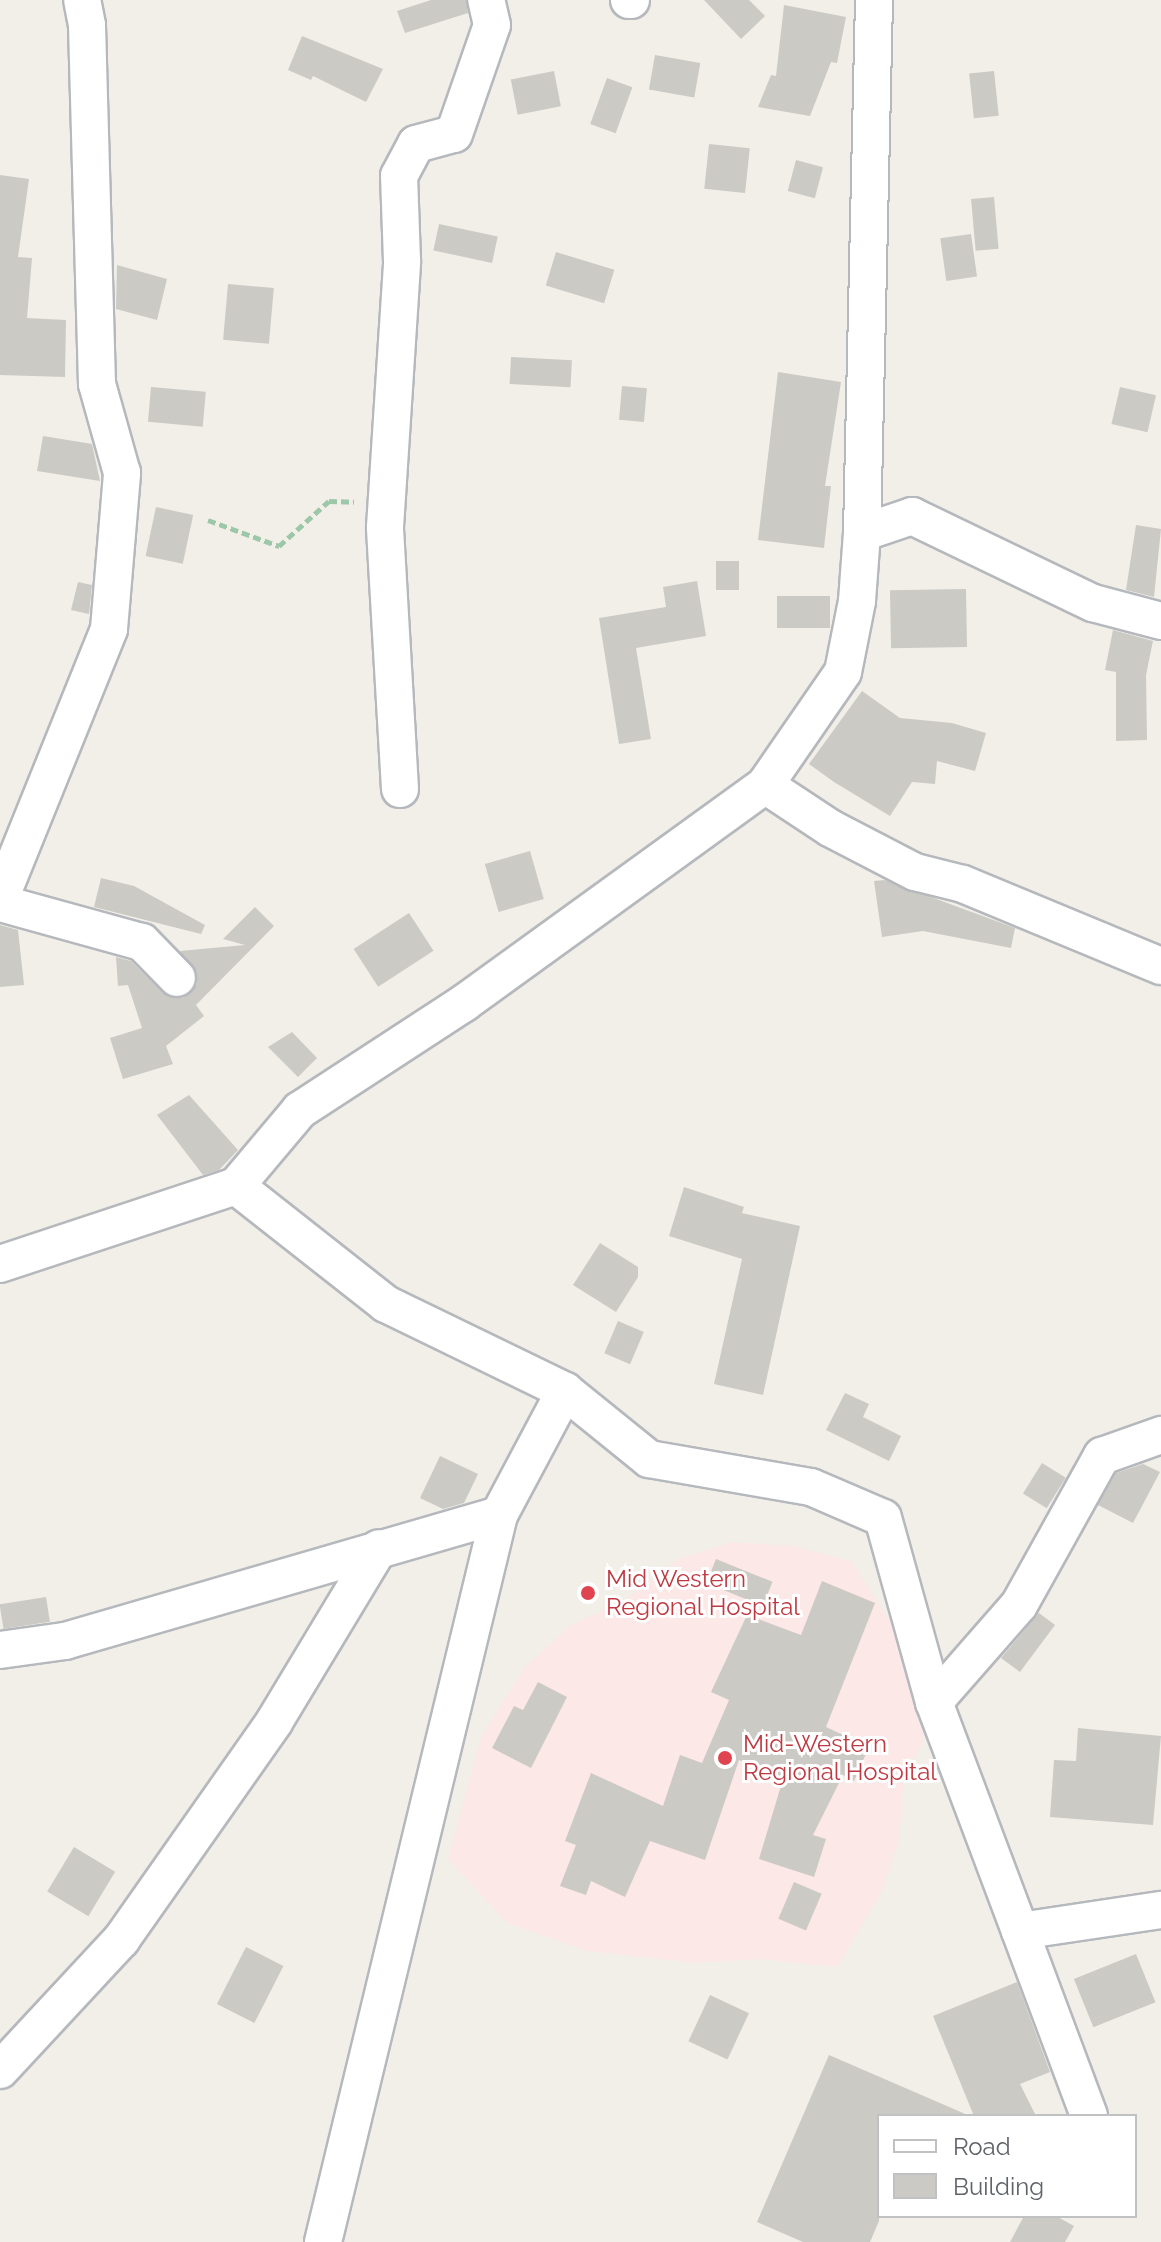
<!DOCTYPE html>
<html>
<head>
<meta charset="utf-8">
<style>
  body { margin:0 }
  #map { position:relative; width:1161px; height:2242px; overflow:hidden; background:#f1efe8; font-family:Raleway,sans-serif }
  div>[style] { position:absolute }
  .medical>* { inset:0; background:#fce8e6 }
  .building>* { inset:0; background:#cccac5; transform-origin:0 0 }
  .path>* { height:5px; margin-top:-2.5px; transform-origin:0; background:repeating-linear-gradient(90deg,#9cc7a9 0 8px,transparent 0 12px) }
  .roads { filter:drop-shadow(2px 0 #b5b8bc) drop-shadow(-2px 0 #b5b8bc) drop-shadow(0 2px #b5b8bc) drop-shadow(0 -2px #b5b8bc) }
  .minor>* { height:36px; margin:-18px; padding:0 18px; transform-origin:18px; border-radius:18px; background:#fff }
  .dots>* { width:22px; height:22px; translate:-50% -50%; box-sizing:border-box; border:4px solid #fff; border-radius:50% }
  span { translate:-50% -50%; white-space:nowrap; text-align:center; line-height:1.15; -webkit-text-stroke:6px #fff; paint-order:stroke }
  .health-label { font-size:24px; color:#be3a42 }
  .left { translate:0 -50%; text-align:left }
  .legend { position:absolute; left:877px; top:2114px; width:260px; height:104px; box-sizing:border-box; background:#fff; border:2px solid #bfc1c3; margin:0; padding:10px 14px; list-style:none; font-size:24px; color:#5f6368 }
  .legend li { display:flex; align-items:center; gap:16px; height:40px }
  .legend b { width:40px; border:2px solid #bfc1c3 }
</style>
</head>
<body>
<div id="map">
  <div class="medical">
    <i style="clip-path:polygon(evenodd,733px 1542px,794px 1546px,851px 1561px,893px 1626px,924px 1736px,903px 1786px,899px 1840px,881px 1893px,837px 1967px,759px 1959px,694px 1963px,588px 1951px,507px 1923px,448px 1859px,481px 1737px,525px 1667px,570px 1626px,625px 1600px,678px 1559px,733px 1542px,746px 1615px,817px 1647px,781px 1725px,711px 1692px,746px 1615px,733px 1542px,539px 1683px,567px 1698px,555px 1718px,539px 1683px,733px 1542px,514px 1706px,552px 1725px,531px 1768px,493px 1748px,514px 1706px,733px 1542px,577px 1808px,578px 1808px,592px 1851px,565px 1841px,577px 1808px,733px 1542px,572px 1855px,597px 1864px,586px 1895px,561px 1886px,572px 1855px)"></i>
  </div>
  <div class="building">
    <i style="clip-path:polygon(431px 0,466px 0,468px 13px,405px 33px,397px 11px)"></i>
    <i style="clip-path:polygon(704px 0,749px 0,765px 16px,741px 39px)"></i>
    <i style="clip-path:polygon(784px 5px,846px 17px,837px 63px,831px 62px,810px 116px,758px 107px,771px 75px,776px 76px)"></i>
    <i style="clip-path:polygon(302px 36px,383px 69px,366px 102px,313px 76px,311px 80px,288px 70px)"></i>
    <i style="left:655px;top:55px;width:46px;height:35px;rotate:10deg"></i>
    <i style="left:554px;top:71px;width:36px;height:44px;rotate:79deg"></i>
    <i style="left:994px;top:71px;width:45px;height:25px;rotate:84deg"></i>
    <i style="left:607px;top:78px;width:27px;height:49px;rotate:20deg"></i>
    <i style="left:709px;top:144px;width:41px;height:45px;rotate:6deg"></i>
    <i style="left:796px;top:160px;width:28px;height:32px;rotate:15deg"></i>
    <i style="clip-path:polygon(0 175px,29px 179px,18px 257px,32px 258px,27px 318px,66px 320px,65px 377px,0 375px)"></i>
    <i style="left:994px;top:197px;width:52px;height:23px;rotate:85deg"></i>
    <i style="left:439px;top:224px;width:60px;height:27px;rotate:12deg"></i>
    <i style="left:971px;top:234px;width:43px;height:31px;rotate:82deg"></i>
    <i style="left:556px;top:252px;width:61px;height:35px;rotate:17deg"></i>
    <i style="clip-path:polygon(117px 265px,167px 279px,157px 320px,116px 309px)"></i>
    <i style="left:228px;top:284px;width:46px;height:56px;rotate:5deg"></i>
    <i style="left:511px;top:357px;width:61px;height:27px;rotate:3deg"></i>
    <i style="clip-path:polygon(778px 372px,841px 382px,825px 486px,831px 486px,824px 548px,758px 540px)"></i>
    <i style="left:622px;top:386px;width:25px;height:34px;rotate:5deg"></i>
    <i style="left:151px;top:387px;width:55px;height:35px;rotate:5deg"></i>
    <i style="left:1120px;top:387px;width:37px;height:38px;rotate:13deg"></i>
    <i style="clip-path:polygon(43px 436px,92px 444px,100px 481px,37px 471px)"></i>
    <i style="left:156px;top:507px;width:38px;height:50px;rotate:12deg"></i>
    <i style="clip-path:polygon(1136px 525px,1161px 529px,1154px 597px,1126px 590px)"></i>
    <i style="left:716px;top:561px;width:23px;height:29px"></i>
    <i style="clip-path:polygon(697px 581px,706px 636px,636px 648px,651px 739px,619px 744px,599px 618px,666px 607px,663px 587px)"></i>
    <i style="clip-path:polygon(78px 582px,92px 585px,89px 614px,71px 610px)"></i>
    <i style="left:966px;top:589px;width:58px;height:76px;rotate:89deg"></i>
    <i style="left:830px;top:596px;width:32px;height:53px;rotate:90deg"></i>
    <i style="clip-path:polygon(1113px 630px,1153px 641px,1146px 675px,1147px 740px,1116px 741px,1116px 672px,1105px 670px)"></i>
    <i style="clip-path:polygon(862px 691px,900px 718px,952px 723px,986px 733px,975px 771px,937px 761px,935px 784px,912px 782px,890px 816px,834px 782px,809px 764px)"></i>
    <i style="left:530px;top:851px;width:50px;height:47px;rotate:74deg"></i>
    <i style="clip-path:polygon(101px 878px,134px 886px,205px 925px,201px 934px,94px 907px)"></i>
    <i style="clip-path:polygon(885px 880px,1015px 928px,1011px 948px,923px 931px,882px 937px,874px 881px)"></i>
    <i style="clip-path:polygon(255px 907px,274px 926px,196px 1005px,204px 1016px,166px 1046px,173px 1064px,123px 1079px,110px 1038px,142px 1028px,128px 985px,118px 986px,116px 957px,131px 961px,163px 993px,183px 998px,197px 984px,197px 974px,180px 951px,245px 945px,223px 939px)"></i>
    <i style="left:409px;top:913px;width:45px;height:66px;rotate:57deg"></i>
    <i style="clip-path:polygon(0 925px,18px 930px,24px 985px,0 987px)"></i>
    <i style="clip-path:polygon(292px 1032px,317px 1058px,298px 1077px,268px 1047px)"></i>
    <i style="clip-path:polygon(189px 1095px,238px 1150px,219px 1170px,203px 1175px,157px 1115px)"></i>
    <i style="clip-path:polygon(684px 1187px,744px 1207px,742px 1213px,800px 1226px,763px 1395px,714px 1384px,742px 1259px,669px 1236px)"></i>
    <i style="clip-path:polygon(600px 1243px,638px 1267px,638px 1277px,616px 1312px,573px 1285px)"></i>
    <i style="left:618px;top:1321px;width:28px;height:35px;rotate:23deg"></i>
    <i style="clip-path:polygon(845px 1393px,869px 1404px,863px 1417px,901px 1436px,889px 1461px,826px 1430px)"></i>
    <i style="clip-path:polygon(440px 1456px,478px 1474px,464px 1503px,443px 1509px,420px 1498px)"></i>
    <i style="left:1042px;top:1463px;width:28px;height:36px;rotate:32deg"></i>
    <i style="clip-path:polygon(1143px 1464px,1160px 1472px,1133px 1523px,1098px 1505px,1116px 1473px)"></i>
    <i style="left:716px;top:1559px;width:61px;height:26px;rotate:22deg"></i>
    <i style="clip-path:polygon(822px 1581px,875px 1603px,826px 1727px,869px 1747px,854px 1781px,843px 1775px,813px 1835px,826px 1839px,814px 1877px,759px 1859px,783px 1779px,739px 1760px,705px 1860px,650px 1841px,625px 1897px,591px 1881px,586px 1895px,560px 1886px,576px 1845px,565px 1841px,591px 1773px,663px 1806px,680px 1755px,702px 1763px,729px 1700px,711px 1692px,747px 1615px,801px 1635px)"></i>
    <i style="left:46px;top:1597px;width:25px;height:47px;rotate:81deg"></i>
    <i style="clip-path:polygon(1039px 1613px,1055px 1625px,1020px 1672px,1001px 1658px)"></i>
    <i style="clip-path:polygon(538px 1682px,567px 1697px,531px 1768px,492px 1748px,514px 1706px,523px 1710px)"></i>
    <i style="clip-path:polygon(1078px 1728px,1161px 1736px,1153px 1825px,1050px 1817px,1054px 1760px,1076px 1761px)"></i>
    <i style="left:74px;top:1847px;width:48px;height:52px;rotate:31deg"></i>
    <i style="left:794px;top:1882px;width:30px;height:40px;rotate:23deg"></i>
    <i style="left:246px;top:1947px;width:42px;height:64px;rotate:27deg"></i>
    <i style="left:1136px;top:1954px;width:52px;height:67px;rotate:68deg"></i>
    <i style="clip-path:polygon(1017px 1982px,1050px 2072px,1020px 2084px,1036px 2116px,974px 2116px,933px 2016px)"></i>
    <i style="left:710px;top:1995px;width:43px;height:51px;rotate:25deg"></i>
    <i style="clip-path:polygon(829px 2055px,970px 2116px,879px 2116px,879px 2221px,870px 2242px,803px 2242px,757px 2222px)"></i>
    <i style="clip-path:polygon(1024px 2216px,1056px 2216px,1074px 2226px,1065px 2242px,1010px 2242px)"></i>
  </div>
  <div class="path">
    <i style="left:208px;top:520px;width:76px;rotate:20.1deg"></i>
    <i style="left:279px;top:546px;width:67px;rotate:-42deg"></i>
    <i style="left:329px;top:501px;width:25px;rotate:2deg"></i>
  </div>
  <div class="roads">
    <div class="minor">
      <i style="left:629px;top:0;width:2px"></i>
      <i style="left:862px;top:533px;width:53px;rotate:-18.8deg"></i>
      <i style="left:912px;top:516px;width:201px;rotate:25.7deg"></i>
      <i style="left:1093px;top:603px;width:70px;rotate:14.8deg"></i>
      <i style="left:765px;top:785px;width:78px;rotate:33.5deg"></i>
      <i style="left:830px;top:828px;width:96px;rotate:27.4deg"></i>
      <i style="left:915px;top:872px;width:49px;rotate:14deg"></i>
      <i style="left:963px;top:884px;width:214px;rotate:22.5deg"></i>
      <i style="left:400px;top:789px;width:262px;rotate:-93.3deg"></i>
      <i style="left:385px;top:527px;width:267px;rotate:-86.3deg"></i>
      <i style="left:402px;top:261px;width:85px;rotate:-92deg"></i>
      <i style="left:399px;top:176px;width:36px;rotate:-62deg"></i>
      <i style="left:416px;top:144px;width:39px;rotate:-15deg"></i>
      <i style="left:454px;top:134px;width:115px;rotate:-70.8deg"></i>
      <i style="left:492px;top:25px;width:26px;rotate:-103deg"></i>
      <i style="left:0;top:899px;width:291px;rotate:-68deg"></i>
      <i style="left:109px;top:629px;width:157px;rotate:-85.2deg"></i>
      <i style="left:122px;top:473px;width:92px;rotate:-105.7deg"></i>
      <i style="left:97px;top:384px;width:359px;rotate:-91.6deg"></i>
      <i style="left:87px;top:25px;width:25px;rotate:-101deg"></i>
      <i style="left:0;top:903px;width:147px;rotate:15.4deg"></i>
      <i style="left:142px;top:942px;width:50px;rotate:45.8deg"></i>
      <i style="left:236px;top:1186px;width:99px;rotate:-49.9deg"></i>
      <i style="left:300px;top:1110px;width:196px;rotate:-33.1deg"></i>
      <i style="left:464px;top:1003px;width:372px;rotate:-35.9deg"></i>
      <i style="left:765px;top:785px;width:137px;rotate:-55.4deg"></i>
      <i style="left:843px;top:672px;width:72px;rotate:-78.8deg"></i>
      <i style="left:857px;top:601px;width:68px;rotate:-85.8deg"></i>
      <i style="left:862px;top:533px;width:533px;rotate:-88.71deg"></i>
      <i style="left:0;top:1264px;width:249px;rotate:-18.3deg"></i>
      <i style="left:236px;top:1186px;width:191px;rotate:38.2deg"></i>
      <i style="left:386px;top:1304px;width:199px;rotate:25.9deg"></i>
      <i style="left:565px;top:1391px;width:108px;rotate:39deg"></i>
      <i style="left:649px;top:1459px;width:164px;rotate:9.8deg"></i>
      <i style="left:811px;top:1487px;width:78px;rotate:23.3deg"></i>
      <i style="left:883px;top:1518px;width:191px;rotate:74.5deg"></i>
      <i style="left:934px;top:1702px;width:245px;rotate:69.4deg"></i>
      <i style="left:1020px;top:1931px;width:143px;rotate:-8.5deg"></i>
      <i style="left:0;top:1650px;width:66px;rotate:-7.9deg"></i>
      <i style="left:65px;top:1641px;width:452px;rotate:-16.2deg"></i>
      <i style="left:934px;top:1702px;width:129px;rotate:-48.8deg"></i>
      <i style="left:1019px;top:1605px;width:171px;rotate:-60.9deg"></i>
      <i style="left:1102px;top:1456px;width:63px;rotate:-19.6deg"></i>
      <i style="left:1020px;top:1931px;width:197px;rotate:69.5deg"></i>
      <i style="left:0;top:2070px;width:178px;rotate:-47.1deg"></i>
      <i style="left:121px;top:1940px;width:266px;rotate:-54.9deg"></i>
      <i style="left:274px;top:1722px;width:203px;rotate:-58.9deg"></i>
      <i style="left:323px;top:2242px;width:748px;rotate:-76.39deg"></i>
      <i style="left:499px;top:1515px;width:140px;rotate:-62deg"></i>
    </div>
  </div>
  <div class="dots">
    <i style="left:588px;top:1593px;background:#e0444e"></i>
    <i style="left:725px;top:1758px;background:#e0444e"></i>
  </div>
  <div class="health-label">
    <span class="left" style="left:606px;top:1593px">Mid Western<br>Regional Hospital</span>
    <span class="left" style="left:743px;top:1758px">Mid-Western<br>Regional Hospital</span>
  </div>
  <ul class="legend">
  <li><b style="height:10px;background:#fff"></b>Road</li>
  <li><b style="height:22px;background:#cccac5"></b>Building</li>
  </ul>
</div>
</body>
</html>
